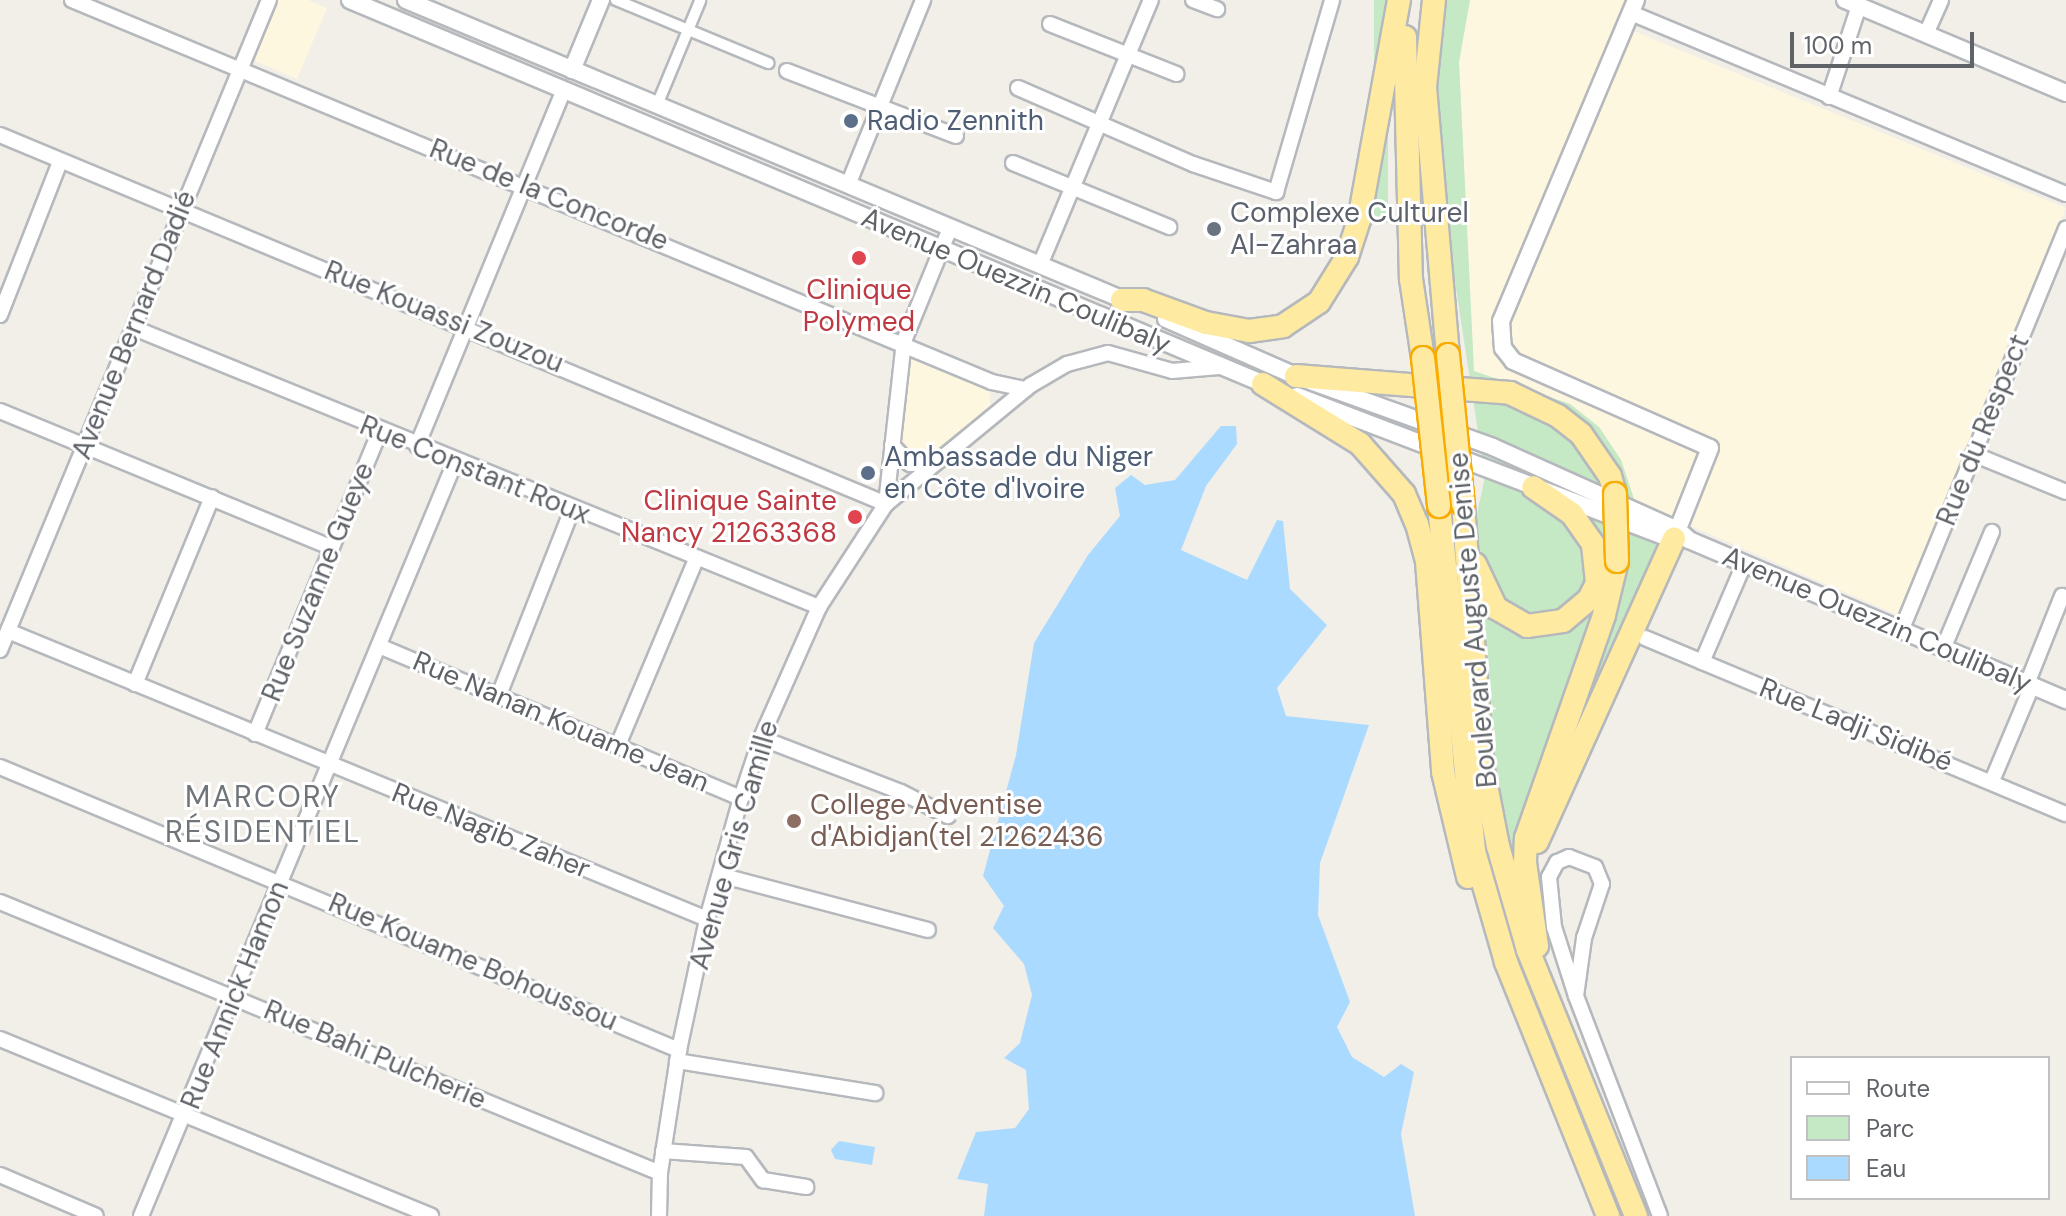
<!DOCTYPE html>
<html>
<head>
<meta charset="utf-8">
<style>
  body { margin:0 }
  #map { position:relative; width:2066px; height:1216px; overflow:hidden; background:#f1efe8; font-family:"DM Sans",sans-serif }
  div>[style] { position:absolute }
  .commercial>* { inset:0; background:#fef7e0 }
  .green>* { inset:0; background:#c5e8c5; transform-origin:0 0 }
  .water>* { inset:0; background:#aadaff }
  .roads { filter:drop-shadow(2px 0 #b5b8bc) drop-shadow(-2px 0 #b5b8bc) drop-shadow(0 2px #b5b8bc) drop-shadow(0 -2px #b5b8bc) }
  .pedestrian>* { height:10px; margin:-5px; padding:0 5px; transform-origin:5px; border-radius:5px; background:#fff }
  .minor>* { height:14px; margin:-7px; padding:0 7px; transform-origin:7px; border-radius:7px; background:#fff }
  .tertiary>* { height:16px; margin:-8px; padding:0 8px; transform-origin:8px; border-radius:8px; background:#fff }
  .trunk>* { height:22px; margin:-11px; padding:0 11px; transform-origin:11px; border-radius:11px; background:#feeaa1 }
  .bridges { filter:drop-shadow(2px 0 #f9ab00) drop-shadow(-2px 0 #f9ab00) drop-shadow(0 2px #f9ab00) drop-shadow(0 -2px #f9ab00) }
  .trunk-bridge>* { height:22px; margin:-11px; padding:0 11px; transform-origin:11px; border-radius:11px; background:#feeaa1 }
  .dots>* { width:22px; height:22px; translate:-50% -50%; box-sizing:border-box; border:4px solid #fff; border-radius:50% }
  span { translate:-50% -50%; white-space:nowrap; text-align:center; line-height:1.15; -webkit-text-stroke:6px #fff; paint-order:stroke }
  .service-label { font-size:28px; color:#4e5e75 }
  .left { translate:0 -50%; text-align:left }
  .street-label { font-size:28px; color:#5f6368 }
  .worship-label { font-size:28px; color:#5b616d }
  .health-label { font-size:28px; color:#be3a42 }
  .right { translate:-100% -50%; text-align:right }
  .education-label { font-size:28px; color:#785e54 }
  .neighbourhood-label { font-size:30px; color:#70757a; letter-spacing:2px }
  .legend { position:absolute; left:1790px; top:1056px; width:260px; height:144px; box-sizing:border-box; background:#fff; border:2px solid #bfc1c3; margin:0; padding:10px 14px; list-style:none; font-size:24px; color:#5f6368 }
  .legend li { display:flex; align-items:center; gap:16px; height:40px }
  .legend b { width:40px; border:2px solid #bfc1c3 }
  .scale { position:absolute; left:1790px; top:32px; width:184px; height:36px; box-sizing:border-box; border:4px solid #5f6368; border-top:0; padding-left:10px; font-size:24px; line-height:28px; white-space:nowrap; color:#5f6368; -webkit-text-stroke:6px #fff; paint-order:stroke }
</style>
</head>
<body>
<div id="map">
  <div class="commercial">
    <i style="clip-path:polygon(277px 0,308px 0,327px 8px,297px 79px,253px 60px)"></i>
    <i style="clip-path:polygon(1470px 0,1626px 0,1616px 24px,2066px 208px,1898px 615px,1635px 502px,1621px 460px,1599px 427px,1570px 404px,1474px 371px,1459px 62px)"></i>
    <i style="clip-path:polygon(909px 354px,989px 388px,991px 411px,925px 463px,899px 449px)"></i>
  </div>
  <div class="green">
    <i style="left:1374px;top:0;width:14px;height:223px"></i>
    <i style="clip-path:polygon(1443px 0,1470px 0,1459px 62px,1474px 371px,1570px 404px,1599px 427px,1621px 460px,1635px 502px,1689px 527px,1553px 840px,1511px 858px,1495px 761px,1482px 625px,1477px 514px,1485px 477px,1435px 152px,1437px 32px)"></i>
  </div>
  <div class="water">
    <i style="clip-path:polygon(1221px 426px,1236px 426px,1237px 444px,1206px 486px,1181px 550px,1247px 580px,1277px 520px,1283px 521px,1290px 589px,1327px 625px,1277px 688px,1286px 716px,1369px 725px,1320px 863px,1318px 915px,1350px 1002px,1337px 1027px,1352px 1057px,1384px 1077px,1401px 1064px,1414px 1072px,1401px 1134px,1415px 1216px,984px 1216px,988px 1184px,957px 1179px,976px 1132px,1015px 1128px,1029px 1109px,1026px 1070px,1004px 1058px,1020px 1043px,1032px 995px,1024px 964px,993px 928px,1004px 906px,983px 876px,1016px 755px,1034px 643px,1088px 555px,1120px 516px,1115px 488px,1131px 475px,1145px 485px,1175px 480px)"></i>
    <i style="clip-path:polygon(839px 1141px,875px 1147px,872px 1165px,835px 1159px,831px 1150px)"></i>
  </div>
  <div class="roads">
    <div class="pedestrian">
      <i style="left:616px;top:0;width:165px;rotate:22.5deg"></i>
      <i style="left:657px;top:105px;width:113px;rotate:-67.5deg"></i>
    </div>
    <div class="minor">
      <i style="left:72px;top:0;width:996px;rotate:22.55deg"></i>
      <i style="left:992px;top:382px;width:34px;rotate:12deg"></i>
      <i style="left:1193px;top:0;width:26px;rotate:21deg"></i>
      <i style="left:1631px;top:13px;width:471px;rotate:22.6deg"></i>
      <i style="left:1050px;top:24px;width:136px;rotate:21.6deg"></i>
      <i style="left:1926px;top:34px;width:37px;rotate:-66deg"></i>
      <i style="left:787px;top:71px;width:181px;rotate:21deg"></i>
      <i style="left:1018px;top:88px;width:191px;rotate:23.5deg"></i>
      <i style="left:1193px;top:164px;width:88px;rotate:18.6deg"></i>
      <i style="left:1276px;top:192px;width:200px;rotate:-73.7deg"></i>
      <i style="left:1829px;top:97px;width:96px;rotate:-71.8deg"></i>
      <i style="left:0;top:135px;width:960px;rotate:22.61deg"></i>
      <i style="left:1013px;top:163px;width:169px;rotate:22.3deg"></i>
      <i style="left:848px;top:185px;width:200px;rotate:-67.9deg"></i>
      <i style="left:1040px;top:265px;width:287px;rotate:-67.3deg"></i>
      <i style="left:0;top:315px;width:164px;rotate:-68.6deg"></i>
      <i style="left:134px;top:328px;width:740px;rotate:22.16deg"></i>
      <i style="left:0;top:411px;width:359px;rotate:22.4deg"></i>
      <i style="left:892px;top:445px;width:26px;rotate:47deg"></i>
      <i style="left:910px;top:464px;width:25px;rotate:-2deg"></i>
      <i style="left:417px;top:446px;width:385px;rotate:-67.6deg"></i>
      <i style="left:1973px;top:454px;width:100px;rotate:22.2deg"></i>
      <i style="left:886px;top:504px;width:164px;rotate:-83.7deg"></i>
      <i style="left:904px;top:341px;width:122px;rotate:-67.8deg"></i>
      <i style="left:8px;top:631px;width:756px;rotate:22.39deg"></i>
      <i style="left:1901px;top:631px;width:435px;rotate:-67.7deg"></i>
      <i style="left:1645px;top:638px;width:456px;rotate:22.7deg"></i>
      <i style="left:379px;top:646px;width:393px;rotate:22.8deg"></i>
      <i style="left:1943px;top:649px;width:127px;rotate:-67.3deg"></i>
      <i style="left:0;top:650px;width:703px;rotate:-67.52deg"></i>
      <i style="left:1702px;top:662px;width:107px;rotate:-66.8deg"></i>
      <i style="left:135px;top:684px;width:202px;rotate:-67.6deg"></i>
      <i style="left:2027px;top:684px;width:95px;rotate:-68.3deg"></i>
      <i style="left:499px;top:695px;width:199px;rotate:-68.5deg"></i>
      <i style="left:255px;top:734px;width:328px;rotate:-67.6deg"></i>
      <i style="left:761px;top:738px;width:150px;rotate:21.1deg"></i>
      <i style="left:901px;top:792px;width:53px;rotate:27.1deg"></i>
      <i style="left:618px;top:745px;width:202px;rotate:-67.2deg"></i>
      <i style="left:0;top:767px;width:736px;rotate:22.63deg"></i>
      <i style="left:1992px;top:781px;width:103px;rotate:-67.2deg"></i>
      <i style="left:720px;top:875px;width:215px;rotate:14.8deg"></i>
      <i style="left:0;top:902px;width:713px;rotate:22.32deg"></i>
      <i style="left:1576px;top:996px;width:59px;rotate:-82.1deg"></i>
      <i style="left:1584px;top:938px;width:57px;rotate:-71.6deg"></i>
      <i style="left:1602px;top:884px;width:18px;rotate:-112deg"></i>
      <i style="left:1595px;top:867px;width:28px;rotate:-159deg"></i>
      <i style="left:1569px;top:857px;width:13px;rotate:157deg"></i>
      <i style="left:1557px;top:862px;width:17px;rotate:118deg"></i>
      <i style="left:1549px;top:877px;width:50px;rotate:84.3deg"></i>
      <i style="left:1554px;top:927px;width:72px;rotate:72.3deg"></i>
      <i style="left:1576px;top:996px;width:235px;rotate:69.1deg"></i>
      <i style="left:0;top:1039px;width:466px;rotate:22.3deg"></i>
      <i style="left:677px;top:1061px;width:201px;rotate:9.2deg"></i>
      <i style="left:663px;top:1151px;width:83px;rotate:4.1deg"></i>
      <i style="left:746px;top:1157px;width:29px;rotate:54deg"></i>
      <i style="left:763px;top:1180px;width:44px;rotate:9.2deg"></i>
      <i style="left:0;top:1175px;width:104px;rotate:23.1deg"></i>
      <i style="left:141px;top:1216px;width:817px;rotate:-67.39deg"></i>
      <i style="left:659px;top:1216px;width:43px;rotate:-88.7deg"></i>
      <i style="left:660px;top:1173px;width:124px;rotate:-81.2deg"></i>
      <i style="left:679px;top:1050px;width:134px;rotate:-77.9deg"></i>
      <i style="left:707px;top:919px;width:126px;rotate:-74.3deg"></i>
      <i style="left:741px;top:798px;width:63px;rotate:-71.6deg"></i>
      <i style="left:761px;top:738px;width:143px;rotate:-66.1deg"></i>
      <i style="left:819px;top:607px;width:123px;rotate:-57deg"></i>
      <i style="left:886px;top:504px;width:188px;rotate:-39.4deg"></i>
      <i style="left:1031px;top:385px;width:42px;rotate:-30.3deg"></i>
      <i style="left:1067px;top:364px;width:42px;rotate:-15deg"></i>
      <i style="left:1108px;top:353px;width:66px;rotate:15.7deg"></i>
      <i style="left:1172px;top:371px;width:47px;rotate:-4.9deg"></i>
    </div>
    <div class="tertiary">
      <i style="left:350px;top:0;width:999px;rotate:22.79deg"></i>
      <i style="left:406px;top:0;width:786px;rotate:22.68deg"></i>
      <i style="left:1636px;top:0;width:348px;rotate:112.8deg"></i>
      <i style="left:1501px;top:321px;width:27px;rotate:86deg"></i>
      <i style="left:1503px;top:348px;width:16px;rotate:52deg"></i>
      <i style="left:1513px;top:361px;width:215px;rotate:23.8deg"></i>
      <i style="left:1710px;top:448px;width:98px;rotate:111.6deg"></i>
      <i style="left:1845px;top:0;width:240px;rotate:22.8deg"></i>
      <i style="left:572px;top:70px;width:76px;rotate:-67.5deg"></i>
      <i style="left:1166px;top:319px;width:142px;rotate:23.7deg"></i>
      <i style="left:1296px;top:376px;width:209px;rotate:19.8deg"></i>
      <i style="left:1493px;top:447px;width:203px;rotate:24.2deg"></i>
      <i style="left:1678px;top:530px;width:15px;rotate:42deg"></i>
      <i style="left:1689px;top:540px;width:410px;rotate:23deg"></i>
      <i style="left:1297px;top:396px;width:393px;rotate:20.9deg"></i>
    </div>
    <div class="trunk">
      <i style="left:1434px;top:0;width:87px;rotate:95.9deg"></i>
      <i style="left:1425px;top:87px;width:269px;rotate:85.1deg"></i>
      <i style="left:1405px;top:37px;width:242px;rotate:88.6deg"></i>
      <i style="left:1411px;top:279px;width:80px;rotate:81.4deg"></i>
      <i style="left:1122px;top:300px;width:21px"></i>
      <i style="left:1143px;top:300px;width:67px;rotate:20.1deg"></i>
      <i style="left:1206px;top:323px;width:44px;rotate:10.5deg"></i>
      <i style="left:1249px;top:331px;width:34px;rotate:-8deg"></i>
      <i style="left:1283px;top:326px;width:43px;rotate:-33.7deg"></i>
      <i style="left:1319px;top:302px;width:53px;rotate:-58.1deg"></i>
      <i style="left:1347px;top:257px;width:39px;rotate:-72deg"></i>
      <i style="left:1359px;top:220px;width:224px;rotate:-79.7deg"></i>
      <i style="left:1296px;top:376px;width:215px;rotate:4.5deg"></i>
      <i style="left:1510px;top:393px;width:53px;rotate:25.6deg"></i>
      <i style="left:1558px;top:416px;width:29px;rotate:38deg"></i>
      <i style="left:1581px;top:434px;width:51px;rotate:55.4deg"></i>
      <i style="left:1610px;top:476px;width:19px;rotate:74deg"></i>
      <i style="left:1263px;top:384px;width:114px;rotate:31.7deg"></i>
      <i style="left:1360px;top:444px;width:67px;rotate:48.7deg"></i>
      <i style="left:1404px;top:494px;width:33px;rotate:67deg"></i>
      <i style="left:1417px;top:524px;width:39px;rotate:75deg"></i>
      <i style="left:1427px;top:562px;width:211px;rotate:85.6deg"></i>
      <i style="left:1443px;top:772px;width:108px;rotate:76.6deg"></i>
      <i style="left:1463px;top:504px;width:261px;rotate:85.8deg"></i>
      <i style="left:1482px;top:764px;width:84px;rotate:79deg"></i>
      <i style="left:1498px;top:846px;width:108px;rotate:73.9deg"></i>
      <i style="left:1528px;top:950px;width:287px;rotate:67.9deg"></i>
      <i style="left:1439px;top:506px;width:347px;rotate:84.2deg"></i>
      <i style="left:1474px;top:851px;width:116px;rotate:73.9deg"></i>
      <i style="left:1506px;top:962px;width:274px;rotate:68.1deg"></i>
      <i style="left:1475px;top:564px;width:49px;rotate:64.5deg"></i>
      <i style="left:1496px;top:608px;width:36px;rotate:30deg"></i>
      <i style="left:1527px;top:626px;width:36px;rotate:-8deg"></i>
      <i style="left:1563px;top:621px;width:34px;rotate:-40deg"></i>
      <i style="left:1589px;top:599px;width:18px;rotate:-63deg"></i>
      <i style="left:1597px;top:583px;width:39px;rotate:-96deg"></i>
      <i style="left:1593px;top:544px;width:37px;rotate:-125deg"></i>
      <i style="left:1572px;top:514px;width:47px;rotate:-145.3deg"></i>
      <i style="left:1537px;top:842px;width:333px;rotate:-65.7deg"></i>
      <i style="left:1537px;top:946px;width:84px;rotate:-98.2deg"></i>
      <i style="left:1525px;top:863px;width:25px;rotate:-88deg"></i>
      <i style="left:1526px;top:838px;width:236px;rotate:-70.7deg"></i>
      <i style="left:1604px;top:615px;width:56px;rotate:-76.5deg"></i>
    </div>
  </div>
  <div class="bridges">
    <div class="trunk-bridge">
      <i style="left:1448px;top:355px;width:150px;rotate:84.3deg"></i>
      <i style="left:1423px;top:358px;width:149px;rotate:83.8deg"></i>
      <i style="left:1615px;top:494px;width:67px;rotate:88.3deg"></i>
    </div>
  </div>
  <div class="dots">
    <i style="left:851px;top:121px;background:#5c6f8a"></i>
    <i style="left:1214px;top:229px;background:#6b7280"></i>
    <i style="left:859px;top:258px;background:#e0444e"></i>
    <i style="left:868px;top:473px;background:#5c6f8a"></i>
    <i style="left:855px;top:517px;background:#e0444e"></i>
    <i style="left:794px;top:821px;background:#8d6e63"></i>
  </div>
  <div class="service-label">
    <span class="left" style="left:867px;top:121px">Radio Zennith</span>
    <span class="left" style="left:884px;top:473px">Ambassade du Niger<br>en Côte d'Ivoire</span>
  </div>
  <div class="street-label">
    <span style="left:549px;top:195px;rotate:22deg">Rue de la Concorde</span>
    <span style="left:1016px;top:281px;rotate:23deg">Avenue Ouezzin Coulibaly</span>
    <span style="left:444px;top:317px;rotate:22deg">Rue Kouassi Zouzou</span>
    <span style="left:134px;top:325px;rotate:-68deg">Avenue Bernard Dadié</span>
    <span style="left:1983px;top:430px;rotate:-68deg">Rue du Respect</span>
    <span style="left:475px;top:470px;rotate:22deg">Rue Constant Roux</span>
    <span style="left:318px;top:582px;rotate:-68deg">Rue Suzanne Gueye</span>
    <span style="left:1473px;top:620px;rotate:-95deg">Boulevard Auguste Denise</span>
    <span style="left:1877px;top:620px;rotate:23deg">Avenue Ouezzin Coulibaly</span>
    <span style="left:561px;top:722px;rotate:23deg">Rue Nanan Kouame Jean</span>
    <span style="left:1856px;top:725px;rotate:22deg">Rue Ladji Sidibé</span>
    <span style="left:491px;top:831px;rotate:22deg">Rue Nagib Zaher</span>
    <span style="left:734px;top:845px;rotate:-74deg">Avenue Gris Camille</span>
    <span style="left:473px;top:962px;rotate:23deg">Rue Kouame Bohoussou</span>
    <span style="left:235px;top:995px;rotate:-68deg">Rue Annick Hamon</span>
    <span style="left:375px;top:1055px;rotate:23deg">Rue Bahi Pulcherie</span>
  </div>
  <div class="worship-label">
    <span class="left" style="left:1230px;top:229px">Complexe Culturel<br>Al-Zahraa</span>
  </div>
  <div class="health-label">
    <span style="left:859px;top:306px">Clinique<br>Polymed</span>
    <span class="right" style="left:837px;top:517px">Clinique Sainte<br>Nancy 21263368</span>
  </div>
  <div class="education-label">
    <span class="left" style="left:810px;top:821px">College Adventise<br>d'Abidjan(tel 21262436</span>
  </div>
  <div class="neighbourhood-label">
    <span style="left:263px;top:814px">MARCORY<br>RÉSIDENTIEL</span>
  </div>
  <ul class="legend">
  <li><b style="height:10px;background:#fff"></b>Route</li>
  <li><b style="height:22px;background:#c5e8c5"></b>Parc</li>
  <li><b style="height:22px;background:#aadaff"></b>Eau</li>
  </ul>
  <div class="scale">100 m</div>
</div>
</body>
</html>
